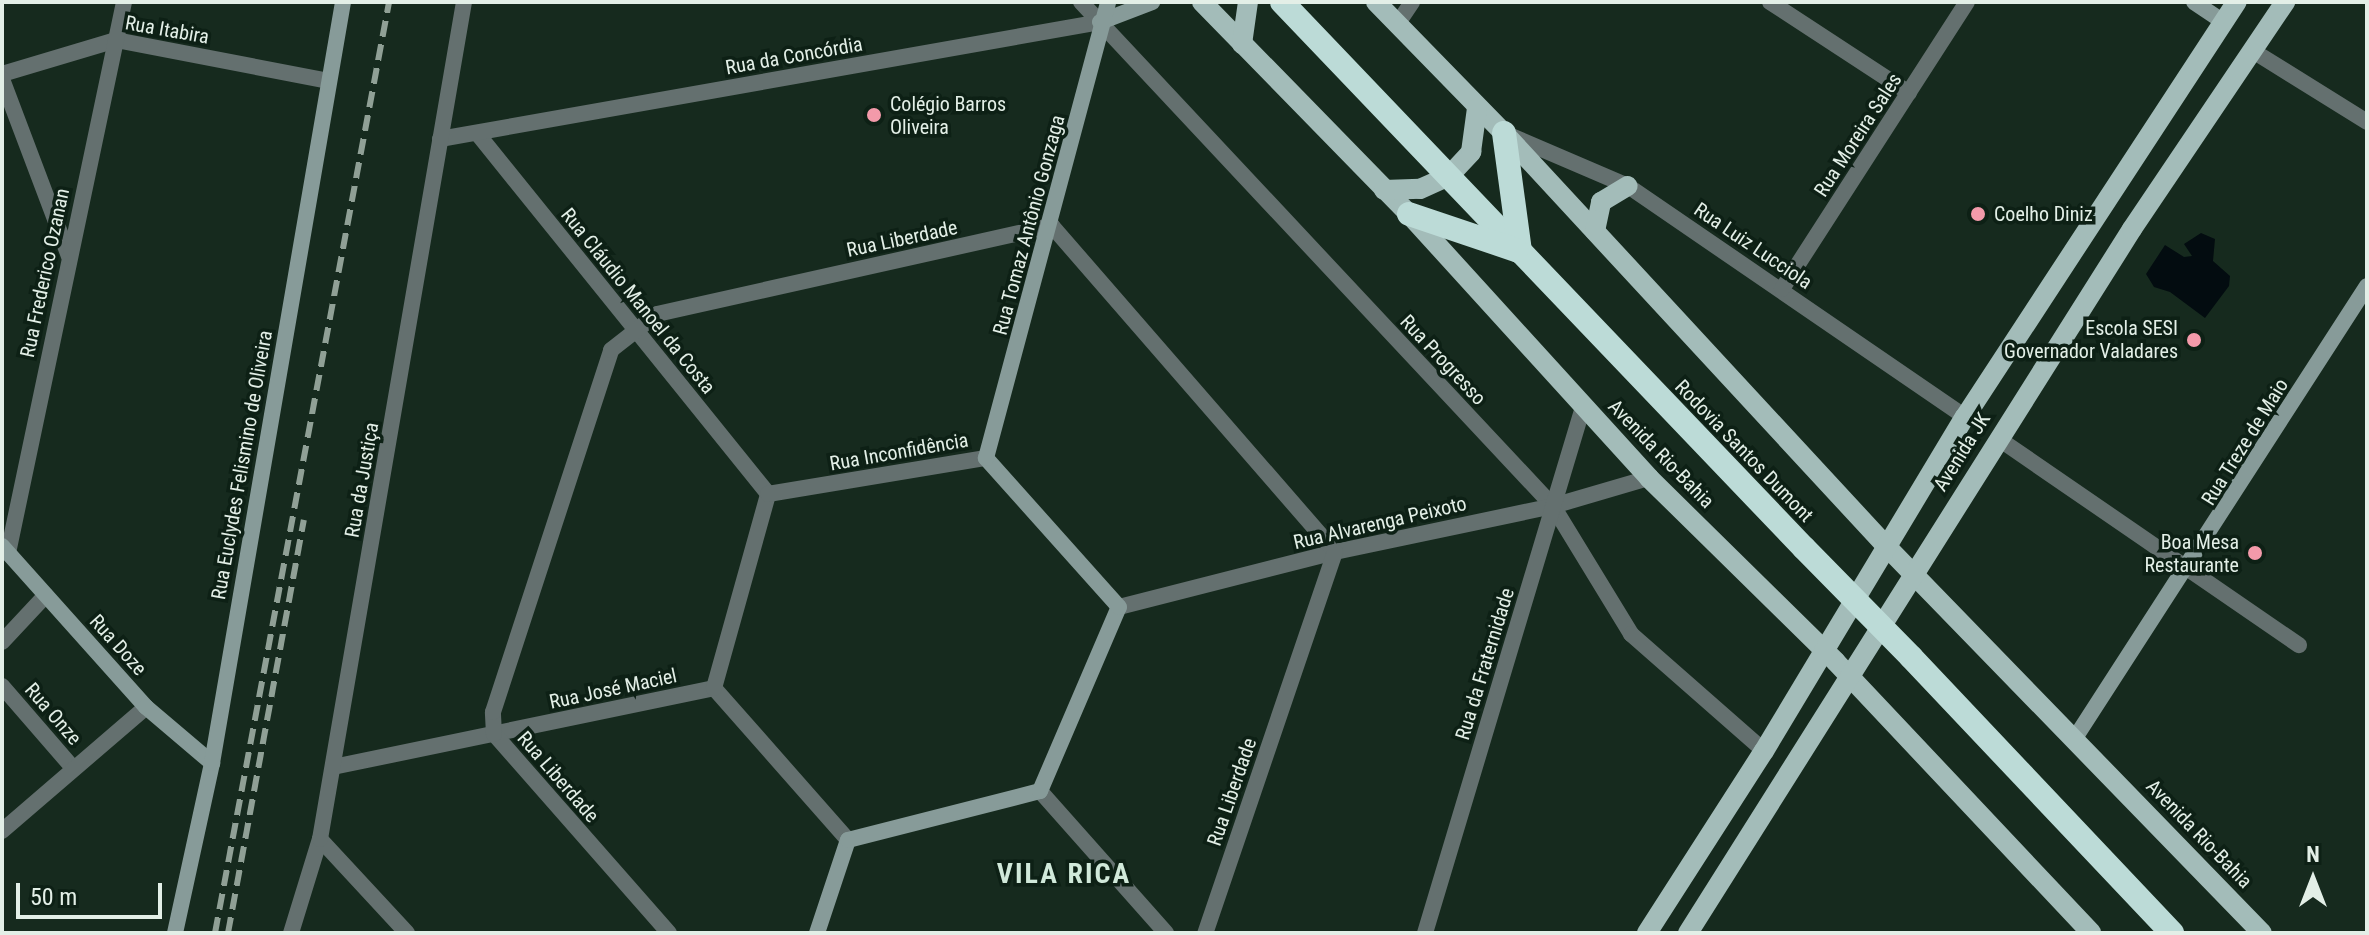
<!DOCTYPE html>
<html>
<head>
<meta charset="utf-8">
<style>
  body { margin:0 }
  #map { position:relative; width:2369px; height:935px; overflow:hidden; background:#162a1e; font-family:"Roboto Condensed",sans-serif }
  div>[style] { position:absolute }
  .water>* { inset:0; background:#030c10 }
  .street>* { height:16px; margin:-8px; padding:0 8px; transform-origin:8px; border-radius:8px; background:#64706f }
  .secondary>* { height:16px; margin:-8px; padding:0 8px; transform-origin:8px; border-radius:8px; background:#879b99 }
  .primary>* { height:20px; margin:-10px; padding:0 10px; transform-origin:10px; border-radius:10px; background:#a3bcb9 }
  .highway>* { height:24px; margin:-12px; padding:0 12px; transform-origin:12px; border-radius:12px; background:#bcdbd7 }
  .rail>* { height:6px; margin-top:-3px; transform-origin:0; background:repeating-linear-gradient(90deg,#90a096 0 16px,transparent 0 24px) }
  .highway-bridge>* { height:24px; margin:-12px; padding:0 12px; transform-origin:12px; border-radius:12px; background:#bcdbd7 }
  .dots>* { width:22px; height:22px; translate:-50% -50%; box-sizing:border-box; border:4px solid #0d2015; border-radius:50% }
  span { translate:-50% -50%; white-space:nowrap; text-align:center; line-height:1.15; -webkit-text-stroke:7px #0d2015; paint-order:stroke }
  .street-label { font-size:20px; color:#e3efe7 }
  .poi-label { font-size:20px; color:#e3efe7 }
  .left { translate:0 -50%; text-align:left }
  .right { translate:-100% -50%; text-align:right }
  .district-label { font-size:28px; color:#d1e9da; font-weight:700; letter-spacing:2px }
  .frame { position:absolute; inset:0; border:4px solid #e3efe7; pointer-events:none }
  .north { position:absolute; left:2273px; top:839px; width:80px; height:80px; -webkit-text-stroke:6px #0d2015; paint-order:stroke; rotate:0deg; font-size:22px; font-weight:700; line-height:32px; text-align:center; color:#e3efe7 }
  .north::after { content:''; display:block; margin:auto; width:28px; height:36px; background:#e3efe7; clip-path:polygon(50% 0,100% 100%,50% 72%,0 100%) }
  .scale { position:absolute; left:16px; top:883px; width:146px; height:36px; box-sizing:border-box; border:4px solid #e3efe7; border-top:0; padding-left:10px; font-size:24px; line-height:28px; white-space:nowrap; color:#e3efe7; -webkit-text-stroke:6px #0d2015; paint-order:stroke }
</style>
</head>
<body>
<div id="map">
  <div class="water">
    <i style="clip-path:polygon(2201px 233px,2215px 239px,2213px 261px,2230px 276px,2229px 286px,2205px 318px,2170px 292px,2154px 287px,2146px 274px,2165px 245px,2184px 257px,2192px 256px,2184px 244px)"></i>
  </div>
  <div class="street">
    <i style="left:1081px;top:2px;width:691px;rotate:46.88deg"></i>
    <i style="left:1553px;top:506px;width:150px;rotate:58.6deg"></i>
    <i style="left:1631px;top:634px;width:177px;rotate:41.3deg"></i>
    <i style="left:1770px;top:2px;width:166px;rotate:33.2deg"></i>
    <i style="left:1398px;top:23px;width:25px;rotate:-56deg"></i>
    <i style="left:2253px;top:51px;width:134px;rotate:31.9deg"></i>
    <i style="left:2px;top:74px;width:119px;rotate:-16.6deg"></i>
    <i style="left:116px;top:40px;width:216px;rotate:10.9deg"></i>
    <i style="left:2px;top:79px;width:189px;rotate:69.3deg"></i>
    <i style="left:477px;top:133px;width:464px;rotate:51.1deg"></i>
    <i style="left:1509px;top:135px;width:129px;rotate:23.2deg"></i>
    <i style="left:1628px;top:186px;width:409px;rotate:34.4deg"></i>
    <i style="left:440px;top:139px;width:670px;rotate:-10.05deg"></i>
    <i style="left:1782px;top:289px;width:341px;rotate:-57.2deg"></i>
    <i style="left:1999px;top:439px;width:364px;rotate:34.5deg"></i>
    <i style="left:8px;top:553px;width:563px;rotate:-78.11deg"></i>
    <i style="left:1119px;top:607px;width:223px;rotate:-14.3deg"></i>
    <i style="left:1335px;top:552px;width:223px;rotate:-11.9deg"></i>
    <i style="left:1553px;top:506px;width:100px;rotate:-16.3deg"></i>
    <i style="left:2px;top:642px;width:64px;rotate:-46.9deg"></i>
    <i style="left:2px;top:686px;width:108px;rotate:49.1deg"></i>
    <i style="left:333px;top:767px;width:389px;rotate:-11.7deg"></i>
    <i style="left:1040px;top:791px;width:190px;rotate:48.4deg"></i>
    <i style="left:2px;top:831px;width:190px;rotate:-40.7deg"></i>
    <i style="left:848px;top:840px;width:203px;rotate:-131.4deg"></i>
    <i style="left:714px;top:688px;width:201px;rotate:-74.4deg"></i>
    <i style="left:768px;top:494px;width:221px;rotate:-9.4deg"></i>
    <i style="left:291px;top:933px;width:98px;rotate:-72.9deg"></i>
    <i style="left:407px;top:933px;width:128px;rotate:-132.8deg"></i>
    <i style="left:320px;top:839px;width:849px;rotate:-80.24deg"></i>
    <i style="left:669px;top:933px;width:265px;rotate:-131.3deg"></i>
    <i style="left:494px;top:734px;width:22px;rotate:-93deg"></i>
    <i style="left:493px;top:712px;width:381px;rotate:-71.9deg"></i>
    <i style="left:611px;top:350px;width:58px;rotate:-38deg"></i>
    <i style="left:657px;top:314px;width:405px;rotate:-12.6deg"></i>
    <i style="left:1052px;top:226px;width:432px;rotate:49deg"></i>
    <i style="left:1335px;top:552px;width:403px;rotate:108.8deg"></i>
    <i style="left:1425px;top:933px;width:549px;rotate:-73.28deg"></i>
  </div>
  <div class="secondary">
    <i style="left:2194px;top:2px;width:36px;rotate:34deg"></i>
    <i style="left:1100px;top:22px;width:56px;rotate:-21deg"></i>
    <i style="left:2px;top:546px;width:216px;rotate:48.2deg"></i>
    <i style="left:146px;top:707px;width:87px;rotate:40.3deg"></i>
    <i style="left:2075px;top:738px;width:538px;rotate:-57.14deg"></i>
    <i style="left:175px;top:933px;width:174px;rotate:-77.7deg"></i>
    <i style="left:212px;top:763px;width:772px;rotate:-80.23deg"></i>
    <i style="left:817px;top:933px;width:98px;rotate:-71.6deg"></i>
    <i style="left:848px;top:840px;width:198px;rotate:-14.3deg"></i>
    <i style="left:1040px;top:791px;width:200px;rotate:-66.8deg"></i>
    <i style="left:1119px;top:607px;width:200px;rotate:-131.8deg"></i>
    <i style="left:986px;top:458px;width:472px;rotate:-75deg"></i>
  </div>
  <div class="primary">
    <i style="left:1202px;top:2px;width:296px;rotate:45.7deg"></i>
    <i style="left:1409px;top:214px;width:357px;rotate:47.7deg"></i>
    <i style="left:1649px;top:478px;width:262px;rotate:44.5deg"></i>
    <i style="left:1836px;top:662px;width:372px;rotate:46.7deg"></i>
    <i style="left:1376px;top:2px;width:183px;rotate:45.7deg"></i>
    <i style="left:1504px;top:133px;width:564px;rotate:47.23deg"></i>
    <i style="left:1887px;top:547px;width:538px;rotate:45.83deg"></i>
    <i style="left:1242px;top:44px;width:42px;rotate:-81.9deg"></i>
    <i style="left:1384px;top:190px;width:36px;rotate:-2deg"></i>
    <i style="left:1420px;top:189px;width:32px;rotate:-24deg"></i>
    <i style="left:1449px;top:176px;width:33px;rotate:-47deg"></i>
    <i style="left:1471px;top:152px;width:44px;rotate:-82.2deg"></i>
    <i style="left:1595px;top:231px;width:30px;rotate:-78deg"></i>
    <i style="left:1601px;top:202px;width:31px;rotate:-31deg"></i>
    <i style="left:1647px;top:933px;width:216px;rotate:-57.3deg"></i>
    <i style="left:1764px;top:751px;width:390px;rotate:-59deg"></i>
    <i style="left:1965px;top:417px;width:496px;rotate:-56.8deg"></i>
    <i style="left:1688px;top:933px;width:832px;rotate:-57.76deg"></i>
    <i style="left:2132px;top:229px;width:274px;rotate:-56deg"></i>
  </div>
  <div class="highway">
    <i style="left:1282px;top:2px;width:755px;rotate:46.29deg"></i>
    <i style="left:1504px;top:133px;width:120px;rotate:82.3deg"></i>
    <i style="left:1409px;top:214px;width:113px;rotate:18.6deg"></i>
    <i style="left:1911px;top:657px;width:380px;rotate:46.6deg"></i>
  </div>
  <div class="rail">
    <i style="left:215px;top:933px;width:947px;rotate:-79.41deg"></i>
    <i style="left:228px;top:933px;width:420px;rotate:-79.6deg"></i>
  </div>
  <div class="highway-bridge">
    <i style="left:1804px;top:548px;width:153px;rotate:45.5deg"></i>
  </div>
  <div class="dots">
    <i style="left:874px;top:115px;background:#f39aaa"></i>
    <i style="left:1978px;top:214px;background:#f39aaa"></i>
    <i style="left:2194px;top:340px;background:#f39aaa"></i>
    <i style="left:2255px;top:553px;background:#f39aaa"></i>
  </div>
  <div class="street-label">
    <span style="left:167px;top:30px;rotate:10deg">Rua Itabira</span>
    <span style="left:794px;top:56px;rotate:-10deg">Rua da Concórdia</span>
    <span style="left:1858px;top:135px;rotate:-57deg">Rua Moreira Sales</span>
    <span style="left:1029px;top:225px;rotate:-75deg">Rua Tomaz Antônio Gonzaga</span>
    <span style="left:902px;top:239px;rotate:-12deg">Rua Liberdade</span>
    <span style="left:1753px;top:246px;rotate:34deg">Rua Luiz Lucciola</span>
    <span style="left:45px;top:273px;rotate:-78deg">Rua Frederico Ozanan</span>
    <span style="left:638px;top:301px;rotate:51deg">Rua Cláudio Manoel da Costa</span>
    <span style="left:1443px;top:360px;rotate:47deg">Rua Progresso</span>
    <span style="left:2245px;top:442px;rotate:-58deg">Rua Treze de Maio</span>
    <span style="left:1744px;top:451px;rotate:46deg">Rodovia Santos Dumont</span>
    <span style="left:899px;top:452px;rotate:-10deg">Rua Inconfidência</span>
    <span style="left:1962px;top:452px;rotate:-58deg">Avenida JK</span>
    <span style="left:1661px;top:454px;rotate:46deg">Avenida Rio-Bahia</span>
    <span style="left:242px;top:465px;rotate:-80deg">Rua Euclydes Felismino de Oliveira</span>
    <span style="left:362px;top:480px;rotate:-80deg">Rua da Justiça</span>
    <span style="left:1380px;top:523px;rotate:-13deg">Rua Alvarenga Peixoto</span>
    <span style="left:118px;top:645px;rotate:48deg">Rua Doze</span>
    <span style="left:1485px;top:664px;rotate:-73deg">Rua da Fraternidade</span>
    <span style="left:613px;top:689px;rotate:-12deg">Rua José Maciel</span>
    <span style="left:53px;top:714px;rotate:49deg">Rua Onze</span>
    <span style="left:558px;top:777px;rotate:49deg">Rua Liberdade</span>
    <span style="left:1232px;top:792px;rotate:-71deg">Rua Liberdade</span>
    <span style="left:2199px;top:834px;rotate:46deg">Avenida Rio-Bahia</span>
  </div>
  <div class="poi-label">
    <span class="left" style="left:890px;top:116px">Colégio Barros<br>Oliveira</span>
    <span class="left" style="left:1994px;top:214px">Coelho Diniz</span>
    <span class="right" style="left:2178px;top:340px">Escola SESI<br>Governador Valadares</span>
    <span class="right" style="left:2239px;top:554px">Boa Mesa<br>Restaurante</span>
  </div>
  <div class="district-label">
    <span style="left:1064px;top:874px">VILA RICA</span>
  </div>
  <div class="frame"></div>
  <div class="north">N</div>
  <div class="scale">50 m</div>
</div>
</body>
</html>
